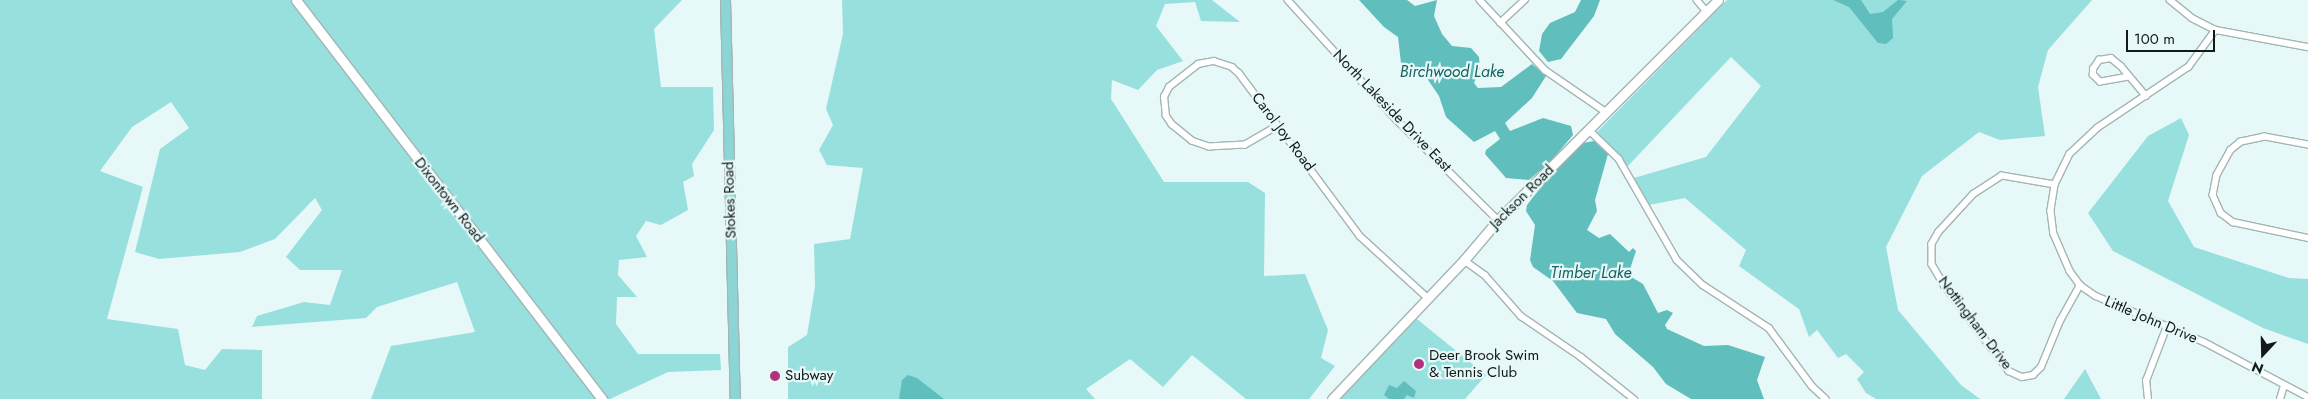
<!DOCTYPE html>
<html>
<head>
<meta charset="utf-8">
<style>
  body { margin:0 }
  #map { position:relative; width:2308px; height:399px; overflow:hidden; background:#e6f8f7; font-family:Jost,sans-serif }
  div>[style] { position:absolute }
  .green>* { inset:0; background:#98e0de }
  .water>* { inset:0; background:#60bebc }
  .roads { filter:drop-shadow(1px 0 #a3b5b4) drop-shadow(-1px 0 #a3b5b4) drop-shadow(0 1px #a3b5b4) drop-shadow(0 -1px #a3b5b4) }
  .street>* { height:5.5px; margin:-2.75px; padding:0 2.75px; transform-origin:2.75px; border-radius:2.75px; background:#fff }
  .secondary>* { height:9px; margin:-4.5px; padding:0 4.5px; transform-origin:4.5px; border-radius:4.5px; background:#fff }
  .primary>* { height:9px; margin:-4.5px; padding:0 4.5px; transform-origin:4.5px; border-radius:4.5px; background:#8bd6d4 }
  .dots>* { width:14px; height:14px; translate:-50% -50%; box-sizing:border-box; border:2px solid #e6f8f7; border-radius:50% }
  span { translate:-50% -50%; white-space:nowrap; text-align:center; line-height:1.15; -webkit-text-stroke:4.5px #e6f8f7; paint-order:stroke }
  .street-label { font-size:15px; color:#121919 }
  .poi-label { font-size:15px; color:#121919 }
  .left { translate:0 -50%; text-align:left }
  .water-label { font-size:16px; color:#146362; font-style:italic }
  .north { position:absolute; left:2238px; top:329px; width:50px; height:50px; -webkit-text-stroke:4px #e6f8f7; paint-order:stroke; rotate:201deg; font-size:14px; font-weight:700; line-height:20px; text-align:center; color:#121919 }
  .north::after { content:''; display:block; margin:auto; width:18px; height:22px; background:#121919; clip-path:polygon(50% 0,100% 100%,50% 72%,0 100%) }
  .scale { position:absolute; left:2126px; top:30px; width:89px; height:22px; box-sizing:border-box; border:2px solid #121919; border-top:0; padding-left:6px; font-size:15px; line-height:18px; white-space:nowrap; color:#121919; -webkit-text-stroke:4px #e6f8f7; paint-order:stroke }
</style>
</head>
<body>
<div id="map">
  <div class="green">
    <i style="clip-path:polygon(0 0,682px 0,654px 29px,661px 87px,713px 87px,714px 130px,692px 164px,694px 176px,683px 182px,688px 210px,661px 225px,646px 221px,636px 236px,647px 257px,619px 260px,618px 275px,637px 297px,617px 297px,616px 324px,638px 354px,720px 354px,721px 370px,668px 372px,610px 399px,371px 399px,391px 346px,475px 332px,457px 282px,377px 307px,366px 318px,252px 327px,257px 316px,304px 302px,330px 305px,342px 270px,300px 270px,286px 257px,322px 210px,315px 198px,275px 239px,240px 252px,159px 259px,135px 252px,160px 149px,189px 128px,171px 102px,132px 127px,100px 171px,143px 187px,107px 319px,178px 329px,185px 365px,205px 370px,222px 349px,262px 350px,262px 399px,0 399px)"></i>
    <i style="clip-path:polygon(842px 0,1212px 0,1240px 22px,1201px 21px,1195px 2px,1165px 4px,1156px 26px,1183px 61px,1157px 70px,1138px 90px,1112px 80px,1111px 99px,1164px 182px,1248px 182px,1265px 193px,1264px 276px,1305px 274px,1328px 330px,1321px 358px,1335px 366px,1309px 399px,1246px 399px,1192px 355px,1163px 387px,1130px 359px,1086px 389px,1095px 399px,788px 399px,788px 347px,807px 335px,815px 287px,814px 244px,850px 239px,863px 168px,827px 165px,819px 150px,833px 125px,826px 109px,843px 34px)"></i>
    <i style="clip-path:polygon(1727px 0,2092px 0,2048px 50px,2038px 87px,2045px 136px,2000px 140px,1979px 132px,1922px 176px,1886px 247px,1898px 310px,1961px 385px,1980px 399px,1876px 399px,1866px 393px,1857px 379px,1864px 372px,1846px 354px,1838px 358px,1817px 330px,1809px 337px,1799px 309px,1739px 266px,1746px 250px,1685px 198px,1649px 205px,1634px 178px,1706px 157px,1761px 86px,1731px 57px,1626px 168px,1597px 132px)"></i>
    <i style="clip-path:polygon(2181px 118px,2189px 135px,2168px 201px,2194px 247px,2289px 278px,2308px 279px,2308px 344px,2263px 328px,2113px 251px,2088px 213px,2148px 136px)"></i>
    <i style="clip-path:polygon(1412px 315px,1486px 375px,1465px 399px,1342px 399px,1336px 394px)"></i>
    <i style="clip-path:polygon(2085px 369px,2101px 399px,2064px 399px)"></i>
  </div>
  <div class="water">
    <i style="clip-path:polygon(1359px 0,1407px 0,1415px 6px,1437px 0,1434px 16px,1442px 34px,1452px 46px,1471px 48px,1479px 57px,1480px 68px,1474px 83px,1478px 88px,1501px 87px,1532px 64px,1546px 76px,1532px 98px,1505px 123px,1510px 131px,1543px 118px,1571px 126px,1573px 135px,1550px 162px,1529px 180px,1506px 178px,1485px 154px,1486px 150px,1500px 139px,1495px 131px,1474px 142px,1446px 117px,1439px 96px,1424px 74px,1401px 63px,1398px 37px,1384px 27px)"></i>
    <i style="clip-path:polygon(1581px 0,1600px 0,1594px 16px,1561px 59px,1548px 62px,1539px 51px,1542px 34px,1550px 23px,1575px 12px)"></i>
    <i style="clip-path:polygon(1833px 0,1861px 0,1870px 14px,1883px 12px,1898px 0,1907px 1px,1892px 19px,1893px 38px,1886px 44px,1878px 43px,1849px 7px)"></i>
    <i style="clip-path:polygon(1594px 141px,1608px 154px,1595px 200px,1597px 211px,1587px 230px,1599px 238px,1610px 234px,1629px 252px,1633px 248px,1636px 251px,1628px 275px,1643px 284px,1658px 313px,1667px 310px,1673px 313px,1665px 325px,1667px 329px,1704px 346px,1728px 345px,1765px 357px,1757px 380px,1764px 399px,1691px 399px,1666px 384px,1653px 367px,1615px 334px,1606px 319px,1577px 313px,1553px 281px,1533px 267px,1530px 260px,1535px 225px,1526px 211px,1527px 205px,1559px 164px,1583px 143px)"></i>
    <i style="clip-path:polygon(908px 375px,917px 378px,944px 399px,899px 399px,902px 380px)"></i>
    <i style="clip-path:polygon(1404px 381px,1416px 391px,1414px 398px,1407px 395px,1404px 399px,1389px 399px,1384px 395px,1389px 385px,1397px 388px)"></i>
  </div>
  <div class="roads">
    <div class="street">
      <i style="left:1288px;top:0;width:162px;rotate:47.8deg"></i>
      <i style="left:1397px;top:120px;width:142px;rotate:44.7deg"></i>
      <i style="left:1480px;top:0;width:96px;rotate:47.1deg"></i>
      <i style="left:1545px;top:70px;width:74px;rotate:34.5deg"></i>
      <i style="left:1697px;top:0;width:16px;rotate:50deg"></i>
      <i style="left:2170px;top:0;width:28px;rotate:39deg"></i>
      <i style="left:2192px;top:18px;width:27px;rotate:27deg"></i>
      <i style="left:2216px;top:30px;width:94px;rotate:10.5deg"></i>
      <i style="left:1500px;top:23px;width:34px;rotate:-43deg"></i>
      <i style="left:2216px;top:30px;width:46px;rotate:126.1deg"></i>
      <i style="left:2189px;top:67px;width:110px;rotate:146.2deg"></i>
      <i style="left:2098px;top:128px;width:38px;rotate:137deg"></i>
      <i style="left:2070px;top:154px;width:34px;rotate:116deg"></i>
      <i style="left:2055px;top:185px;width:26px;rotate:99deg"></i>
      <i style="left:2051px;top:211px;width:23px;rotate:83deg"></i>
      <i style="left:2054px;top:234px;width:40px;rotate:66.6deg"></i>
      <i style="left:2070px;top:271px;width:17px;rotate:54deg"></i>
      <i style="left:2080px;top:285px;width:19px;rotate:35deg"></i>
      <i style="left:2096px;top:296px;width:117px;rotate:23.1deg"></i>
      <i style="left:2204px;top:342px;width:118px;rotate:27.9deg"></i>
      <i style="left:2129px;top:77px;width:29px;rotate:170deg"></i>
      <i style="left:2100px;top:82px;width:10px;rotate:-135deg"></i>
      <i style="left:2093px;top:75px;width:6px;rotate:-90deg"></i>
      <i style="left:2093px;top:69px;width:11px;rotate:-56deg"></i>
      <i style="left:2099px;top:60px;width:12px;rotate:-9deg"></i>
      <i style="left:2111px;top:58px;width:13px;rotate:39deg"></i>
      <i style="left:2121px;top:66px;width:39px;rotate:50deg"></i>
      <i style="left:1278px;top:126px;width:38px;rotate:150deg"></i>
      <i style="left:1245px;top:145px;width:36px;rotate:177deg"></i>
      <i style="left:1209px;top:147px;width:18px;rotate:-161deg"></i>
      <i style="left:1192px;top:141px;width:26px;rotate:-141deg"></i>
      <i style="left:1172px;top:125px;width:11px;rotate:-124deg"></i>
      <i style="left:1166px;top:116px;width:19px;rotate:-96deg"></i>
      <i style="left:1164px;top:97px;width:11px;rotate:-63deg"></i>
      <i style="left:1169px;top:87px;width:37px;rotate:-38deg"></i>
      <i style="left:1198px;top:64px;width:16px;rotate:-11deg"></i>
      <i style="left:1214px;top:61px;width:19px;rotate:18deg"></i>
      <i style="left:1232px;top:67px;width:9px;rotate:41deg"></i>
      <i style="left:1239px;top:73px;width:203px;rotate:53.4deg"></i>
      <i style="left:1360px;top:236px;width:92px;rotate:42.4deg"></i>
      <i style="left:1589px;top:130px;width:42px;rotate:44deg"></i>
      <i style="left:1619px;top:159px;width:116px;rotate:60.1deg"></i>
      <i style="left:1677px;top:260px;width:36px;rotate:44deg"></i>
      <i style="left:1703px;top:285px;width:79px;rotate:33.1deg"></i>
      <i style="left:1769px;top:328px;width:72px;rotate:53.4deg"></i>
      <i style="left:1812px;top:386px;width:19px;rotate:43deg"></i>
      <i style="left:2308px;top:145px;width:44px;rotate:-169.5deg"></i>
      <i style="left:2265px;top:137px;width:25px;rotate:168deg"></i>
      <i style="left:2241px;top:142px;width:13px;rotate:141deg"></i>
      <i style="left:2231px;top:150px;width:29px;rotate:119deg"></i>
      <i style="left:2217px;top:175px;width:20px;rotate:101deg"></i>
      <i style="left:2213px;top:195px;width:20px;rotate:66deg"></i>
      <i style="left:2221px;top:213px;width:15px;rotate:37deg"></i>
      <i style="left:2233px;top:222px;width:77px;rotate:12deg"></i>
      <i style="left:2055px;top:185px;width:54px;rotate:-170.4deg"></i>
      <i style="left:2002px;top:176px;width:33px;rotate:147deg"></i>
      <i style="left:1974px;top:194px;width:52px;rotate:132.6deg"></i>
      <i style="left:1939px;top:232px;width:14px;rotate:120deg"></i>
      <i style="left:1932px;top:244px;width:20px;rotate:90deg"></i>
      <i style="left:1932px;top:264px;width:24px;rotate:60deg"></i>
      <i style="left:1944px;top:285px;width:108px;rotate:52.9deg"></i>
      <i style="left:2009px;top:371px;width:14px;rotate:25deg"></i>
      <i style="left:2022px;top:377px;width:11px;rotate:-10deg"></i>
      <i style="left:2033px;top:375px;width:11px;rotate:-45deg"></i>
      <i style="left:2041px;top:367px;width:50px;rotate:-67.6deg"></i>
      <i style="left:2060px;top:321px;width:41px;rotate:-60.9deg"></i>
      <i style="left:1464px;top:260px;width:26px;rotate:36deg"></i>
      <i style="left:1485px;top:275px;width:55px;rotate:48.7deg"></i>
      <i style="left:1521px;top:316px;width:73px;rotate:34.3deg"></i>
      <i style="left:1581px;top:357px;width:68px;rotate:38.4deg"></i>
      <i style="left:2148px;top:399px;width:18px;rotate:-96deg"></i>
      <i style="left:2146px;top:381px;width:59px;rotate:-69.1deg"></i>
      <i style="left:2280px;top:399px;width:14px;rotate:-73deg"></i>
    </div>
    <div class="secondary">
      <i style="left:296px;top:0;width:503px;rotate:52.51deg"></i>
      <i style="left:1332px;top:399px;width:192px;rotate:-46.5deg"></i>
      <i style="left:1464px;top:260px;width:52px;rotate:-49.6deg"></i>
      <i style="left:1498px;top:220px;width:311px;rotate:-45deg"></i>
    </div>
    <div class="primary">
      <i style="left:725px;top:0;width:399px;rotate:88.6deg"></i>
    </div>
  </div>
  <div class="dots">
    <i style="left:1419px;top:364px;background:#b1317c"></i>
    <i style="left:775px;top:376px;background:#b1317c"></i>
  </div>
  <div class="street-label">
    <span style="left:1392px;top:111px;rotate:46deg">North Lakeside Drive East</span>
    <span style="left:1283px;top:132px;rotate:53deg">Carol Joy Road</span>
    <span style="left:1522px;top:197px;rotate:-45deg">Jackson Road</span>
    <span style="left:449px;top:200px;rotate:52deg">Dixontown Road</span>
    <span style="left:730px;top:200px;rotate:-92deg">Stokes Road</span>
    <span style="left:2151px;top:320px;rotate:23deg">Little John Drive</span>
    <span style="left:1975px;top:323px;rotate:53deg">Nottingham Drive</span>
  </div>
  <div class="poi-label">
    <span class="left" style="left:1429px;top:364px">Deer Brook Swim<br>&amp; Tennis Club</span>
    <span class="left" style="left:785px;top:376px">Subway</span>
  </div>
  <div class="water-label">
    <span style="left:1452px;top:72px">Birchwood Lake</span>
    <span style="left:1591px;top:273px">Timber Lake</span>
  </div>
  <div class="north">N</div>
  <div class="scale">100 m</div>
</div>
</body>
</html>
